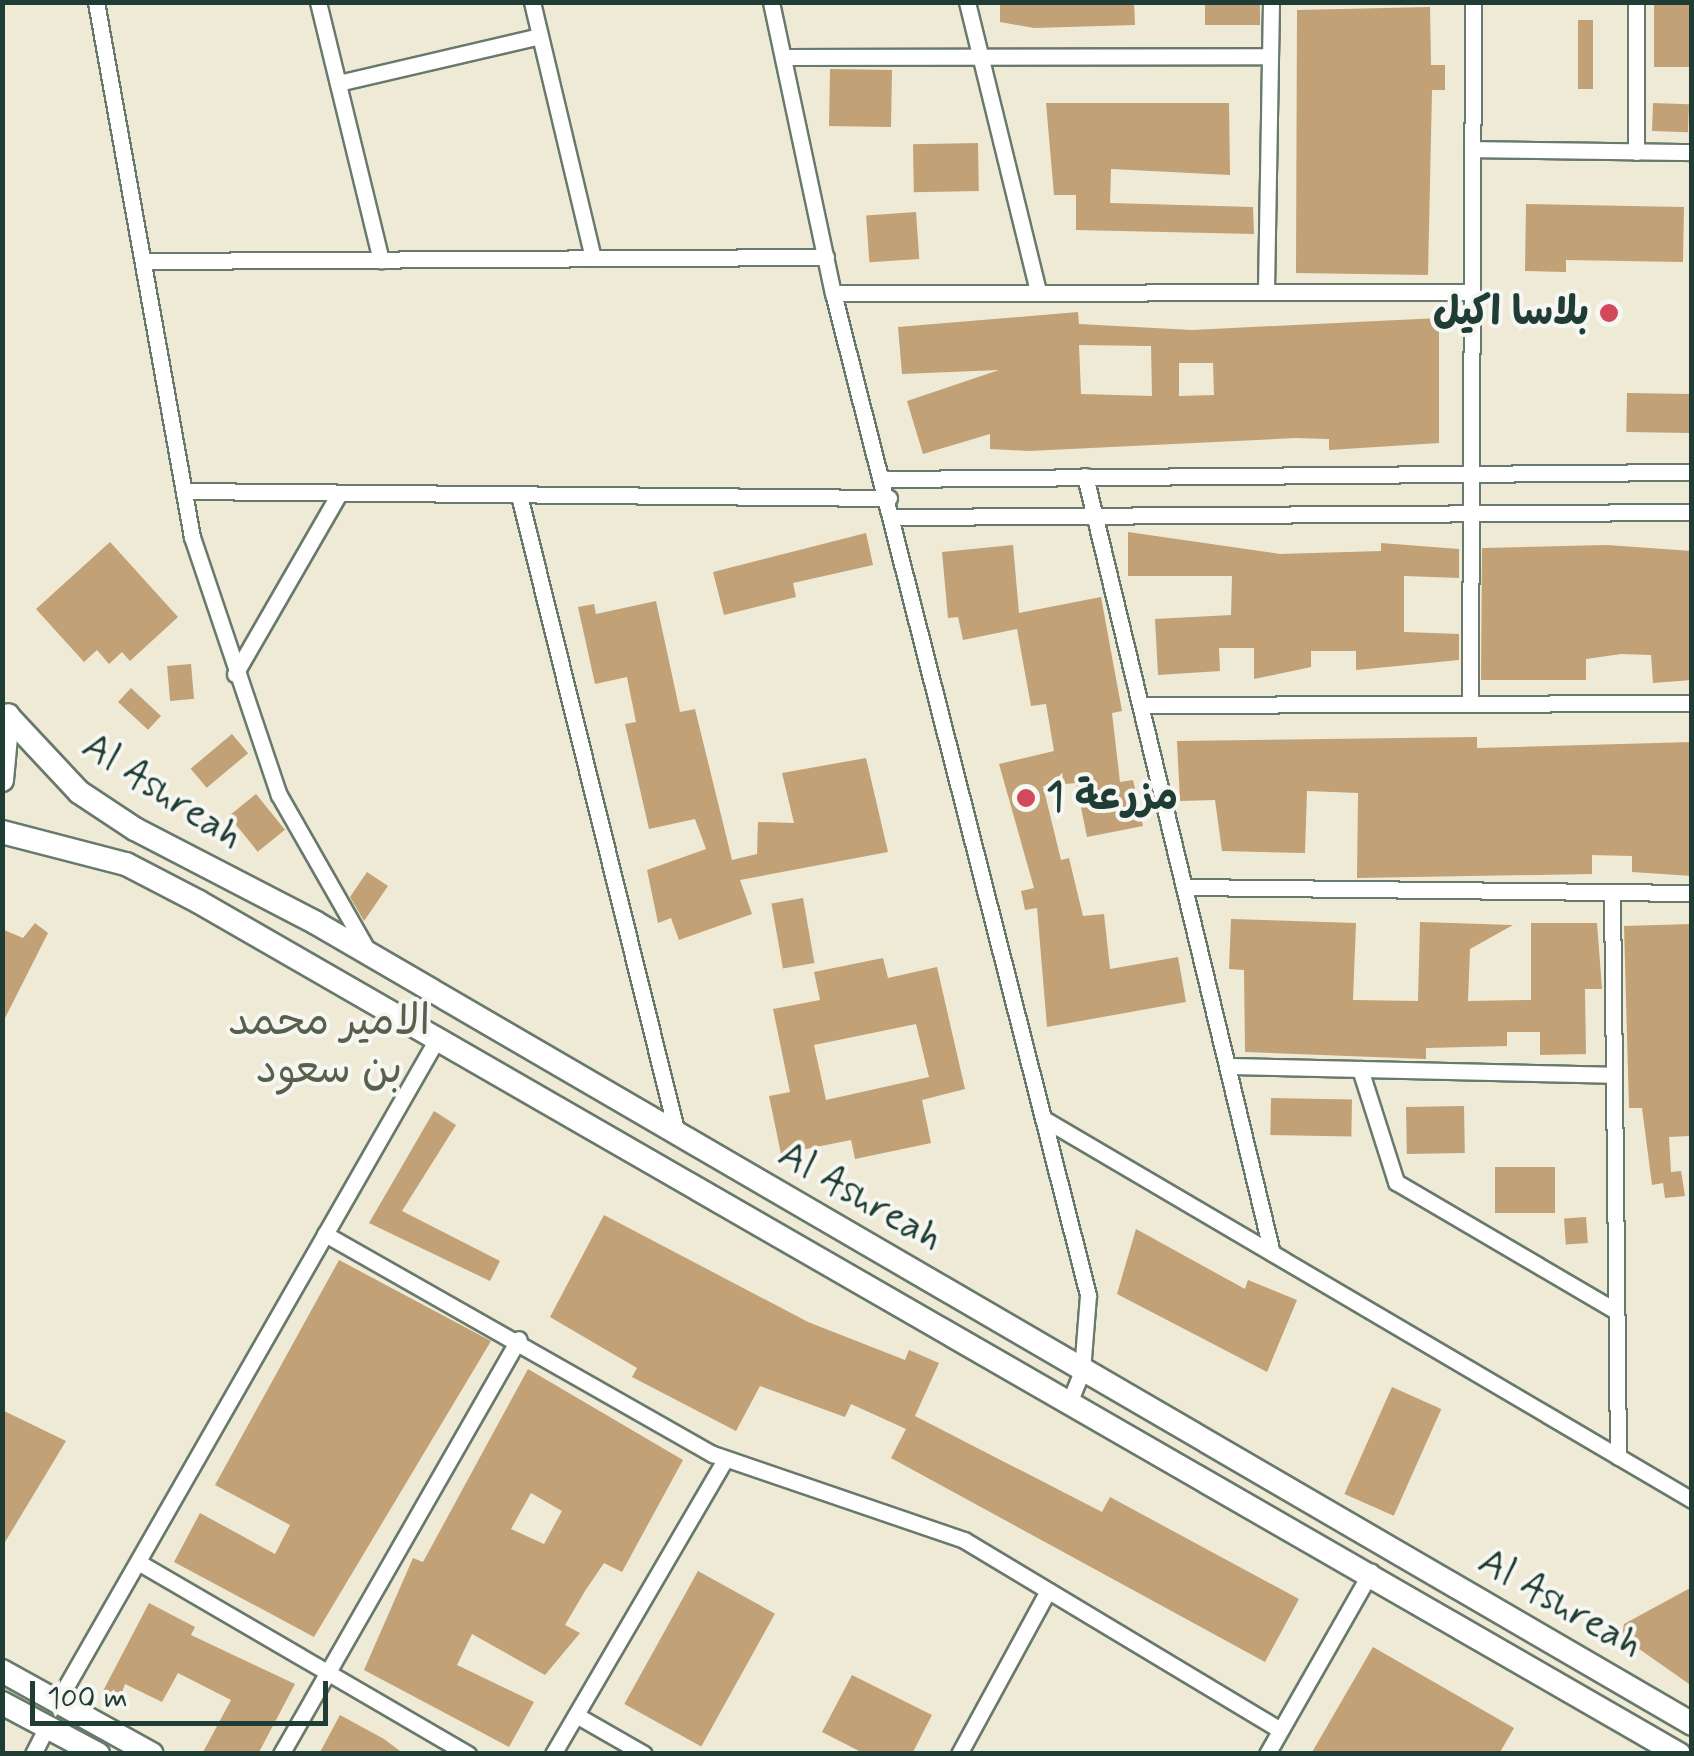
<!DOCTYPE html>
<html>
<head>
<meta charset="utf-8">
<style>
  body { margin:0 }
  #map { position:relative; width:1694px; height:1756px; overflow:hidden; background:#efead5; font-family:Mynerve,"Playpen Sans Arabic",sans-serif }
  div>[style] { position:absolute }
  .building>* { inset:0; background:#c1a175; transform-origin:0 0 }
  .roads { filter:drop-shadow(2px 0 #687a6c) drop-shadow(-2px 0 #687a6c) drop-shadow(0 2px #687a6c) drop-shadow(0 -2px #687a6c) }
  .street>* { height:15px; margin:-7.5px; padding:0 7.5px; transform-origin:7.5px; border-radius:7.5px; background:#fff }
  .secondary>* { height:22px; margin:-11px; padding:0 11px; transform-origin:11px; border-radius:11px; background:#fff }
  .dots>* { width:28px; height:28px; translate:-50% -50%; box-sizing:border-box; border:5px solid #f6f6f2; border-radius:50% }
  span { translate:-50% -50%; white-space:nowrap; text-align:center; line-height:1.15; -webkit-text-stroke:8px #f6f6f2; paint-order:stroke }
  .poi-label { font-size:40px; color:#1f3d34; font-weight:700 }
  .right { translate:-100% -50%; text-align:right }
  .left { translate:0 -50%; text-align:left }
  .street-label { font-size:40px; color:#1f3d34 }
  .neighbourhood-label { font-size:42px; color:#58604b }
  .frame { position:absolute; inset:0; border:5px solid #1f3d34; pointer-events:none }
  .scale { position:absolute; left:30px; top:1681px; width:298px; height:45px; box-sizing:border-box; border:5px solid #1f3d34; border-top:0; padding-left:12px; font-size:30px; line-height:35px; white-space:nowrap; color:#1f3d34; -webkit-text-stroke:8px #f6f6f2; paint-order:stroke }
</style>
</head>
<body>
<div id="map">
  <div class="building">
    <i style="clip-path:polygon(1000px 2px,1134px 2px,1135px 25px,1034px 28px,1000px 22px)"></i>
    <i style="left:1205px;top:2px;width:55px;height:23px"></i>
    <i style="left:1654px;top:2px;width:38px;height:65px"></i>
    <i style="clip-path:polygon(1430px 7px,1431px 65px,1445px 65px,1445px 90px,1432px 90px,1428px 275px,1296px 273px,1297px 10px)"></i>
    <i style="left:1578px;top:20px;width:15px;height:69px"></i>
    <i style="left:830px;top:69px;width:62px;height:57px;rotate:1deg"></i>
    <i style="clip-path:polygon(1046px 103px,1229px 103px,1230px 175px,1111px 169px,1110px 203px,1253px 207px,1254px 234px,1076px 230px,1076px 195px,1054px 195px)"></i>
    <i style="left:1653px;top:103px;width:36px;height:28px;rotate:2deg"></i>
    <i style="left:978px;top:143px;width:48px;height:65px;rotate:89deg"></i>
    <i style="clip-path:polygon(1526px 204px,1684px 207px,1683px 262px,1566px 260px,1566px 272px,1525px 271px)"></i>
    <i style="left:916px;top:212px;width:47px;height:50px;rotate:86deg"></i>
    <i style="clip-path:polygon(evenodd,1078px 312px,1079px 324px,1192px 330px,1439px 318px,1439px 443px,1329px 450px,1329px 439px,1296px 438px,1029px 451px,990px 449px,990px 434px,923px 454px,907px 401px,999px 370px,902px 374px,898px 327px,1078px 312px,1079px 345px,1151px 346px,1152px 396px,1081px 394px,1079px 345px,1078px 312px,1179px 363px,1213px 363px,1214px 395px,1179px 396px,1179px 363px)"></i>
    <i style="left:1627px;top:393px;width:63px;height:39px;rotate:1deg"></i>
    <i style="clip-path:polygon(1128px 532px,1280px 554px,1381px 551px,1381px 543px,1459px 549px,1459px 578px,1404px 576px,1404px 632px,1459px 634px,1459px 660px,1356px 670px,1356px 651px,1311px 651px,1311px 667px,1254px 679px,1254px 648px,1219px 648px,1220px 671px,1158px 675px,1155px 619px,1231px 615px,1232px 576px,1128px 576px)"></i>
    <i style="clip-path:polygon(866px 533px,873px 565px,793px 583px,796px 597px,724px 615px,713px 572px)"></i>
    <i style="clip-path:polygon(110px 542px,178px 617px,130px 661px,122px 652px,109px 664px,97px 650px,84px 662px,36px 609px)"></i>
    <i style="clip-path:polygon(1013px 545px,1019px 613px,1101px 597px,1122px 711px,1112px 713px,1120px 782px,1133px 780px,1143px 826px,1087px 837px,1076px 783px,1043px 786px,1061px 860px,1069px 858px,1083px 916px,1104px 914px,1110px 969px,1178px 957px,1186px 1002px,1047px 1027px,1037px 908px,1025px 910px,1021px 891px,1034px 888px,999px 764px,1054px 751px,1046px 704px,1031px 706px,1017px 629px,963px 640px,958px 617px,948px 618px,942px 552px)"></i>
    <i style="clip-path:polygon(1607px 545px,1692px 551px,1692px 680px,1653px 683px,1651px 655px,1621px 654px,1586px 659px,1586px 680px,1481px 680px,1482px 548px)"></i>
    <i style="clip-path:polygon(656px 601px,680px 712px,695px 709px,732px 860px,757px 854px,758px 822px,794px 823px,782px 773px,866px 758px,888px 852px,740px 880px,752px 914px,679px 940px,671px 918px,658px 923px,647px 870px,706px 849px,695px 819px,649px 829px,625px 724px,636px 722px,627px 677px,595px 684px,578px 607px,594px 604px,596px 614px)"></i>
    <i style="left:191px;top:664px;width:35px;height:24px;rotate:85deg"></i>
    <i style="left:131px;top:688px;width:41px;height:19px;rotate:43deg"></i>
    <i style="left:232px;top:734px;width:25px;height:54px;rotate:50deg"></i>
    <i style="clip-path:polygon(1477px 737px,1477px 748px,1692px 742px,1692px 876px,1632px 872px,1632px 856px,1592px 855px,1592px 874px,1357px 878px,1358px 793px,1307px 791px,1305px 853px,1222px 851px,1215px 800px,1180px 801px,1177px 741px)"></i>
    <i style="left:256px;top:794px;width:46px;height:35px;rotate:51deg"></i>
    <i style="clip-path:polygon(367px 872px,388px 886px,364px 921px,350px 897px)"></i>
    <i style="left:803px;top:898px;width:66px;height:32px;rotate:80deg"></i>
    <i style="clip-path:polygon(1231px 919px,1356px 923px,1353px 1000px,1418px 1001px,1420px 922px,1513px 925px,1470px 949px,1468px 1001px,1531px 1000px,1531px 923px,1597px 923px,1602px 989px,1585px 989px,1586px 1054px,1540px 1055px,1540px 1032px,1507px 1032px,1507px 1046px,1426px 1048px,1426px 1059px,1245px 1052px,1244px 970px,1229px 969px)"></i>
    <i style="clip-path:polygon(35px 923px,48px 933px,2px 1024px,2px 929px,23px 938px)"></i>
    <i style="clip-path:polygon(1692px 924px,1690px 1136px,1669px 1137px,1671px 1172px,1681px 1171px,1685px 1196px,1665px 1198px,1663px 1183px,1652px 1185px,1642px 1108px,1629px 1108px,1624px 926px)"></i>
    <i style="clip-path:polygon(evenodd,883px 958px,888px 978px,937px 967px,965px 1089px,922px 1100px,931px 1143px,855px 1159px,851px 1140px,781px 1154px,769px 1096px,790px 1092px,773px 1009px,820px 1000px,814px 972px,883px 958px,916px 1024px,929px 1077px,826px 1100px,814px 1045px,916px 1024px)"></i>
    <i style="left:1271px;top:1098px;width:81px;height:37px;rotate:1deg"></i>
    <i style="left:1464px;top:1106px;width:47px;height:58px;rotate:89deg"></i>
    <i style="clip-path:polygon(434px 1111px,456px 1125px,402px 1211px,500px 1261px,490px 1281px,369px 1223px)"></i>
    <i style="left:1495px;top:1167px;width:60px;height:46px"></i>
    <i style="clip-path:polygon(604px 1215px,808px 1322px,905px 1360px,909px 1350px,939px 1363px,915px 1416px,1102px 1512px,1110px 1497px,1299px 1599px,1265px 1662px,891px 1458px,906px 1429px,851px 1404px,845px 1417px,760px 1386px,736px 1431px,632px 1377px,637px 1368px,550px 1317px)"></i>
    <i style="left:1586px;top:1217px;width:26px;height:22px;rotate:86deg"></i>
    <i style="clip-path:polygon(1136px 1229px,1245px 1289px,1248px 1280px,1297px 1300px,1267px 1372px,1117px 1294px)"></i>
    <i style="clip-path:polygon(339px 1260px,491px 1341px,314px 1637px,174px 1562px,200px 1513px,275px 1554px,290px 1525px,215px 1485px)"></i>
    <i style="clip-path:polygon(evenodd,528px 1369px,683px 1460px,622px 1572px,604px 1563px,585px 1591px,565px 1625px,580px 1633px,545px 1675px,472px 1634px,457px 1665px,534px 1702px,509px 1747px,364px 1670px,413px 1558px,423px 1562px,528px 1369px,531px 1493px,562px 1511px,544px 1544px,511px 1529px,531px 1493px)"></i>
    <i style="left:1392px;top:1387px;width:54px;height:117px;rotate:24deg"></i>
    <i style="clip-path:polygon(2px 1410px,66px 1441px,2px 1547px)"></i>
    <i style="left:698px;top:1571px;width:88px;height:152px;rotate:29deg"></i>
    <i style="clip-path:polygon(1692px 1587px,1692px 1686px,1622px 1637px,1624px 1624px)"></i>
    <i style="clip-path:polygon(149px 1603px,195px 1627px,191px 1635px,295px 1684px,258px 1754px,202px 1754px,231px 1700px,178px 1673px,162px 1702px,125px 1684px,120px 1698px,103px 1691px)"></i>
    <i style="clip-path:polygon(1373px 1647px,1514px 1728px,1499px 1754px,1311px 1754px)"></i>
    <i style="clip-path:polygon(852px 1675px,932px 1715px,912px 1754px,865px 1754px,822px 1732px)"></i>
    <i style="clip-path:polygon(340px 1715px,384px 1739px,404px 1754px,319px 1754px)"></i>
  </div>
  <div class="roads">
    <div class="street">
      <i style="left:96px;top:2px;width:544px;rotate:79.83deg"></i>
      <i style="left:192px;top:537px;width:272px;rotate:71.4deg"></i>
      <i style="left:279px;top:795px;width:180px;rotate:60.3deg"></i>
      <i style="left:318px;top:2px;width:266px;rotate:76.3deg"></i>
      <i style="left:532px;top:2px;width:263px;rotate:76.6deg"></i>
      <i style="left:771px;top:2px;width:298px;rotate:78deg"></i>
      <i style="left:833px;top:293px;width:1034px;rotate:75.72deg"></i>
      <i style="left:1088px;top:1295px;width:76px;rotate:94.5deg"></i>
      <i style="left:1082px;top:1371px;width:37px;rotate:112deg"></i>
      <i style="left:967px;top:2px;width:298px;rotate:76.2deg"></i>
      <i style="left:1636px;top:2px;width:150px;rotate:90deg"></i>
      <i style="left:784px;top:57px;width:486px;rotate:-0.1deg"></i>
      <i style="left:338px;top:83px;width:207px;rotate:-13.1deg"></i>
      <i style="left:1472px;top:149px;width:220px;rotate:0.8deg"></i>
      <i style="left:149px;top:261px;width:677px;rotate:-0.34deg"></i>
      <i style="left:1266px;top:289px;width:287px;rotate:-89deg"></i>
      <i style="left:833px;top:293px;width:637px;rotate:-0.09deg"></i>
      <i style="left:1085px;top:476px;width:799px;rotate:76.47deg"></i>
      <i style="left:884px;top:479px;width:808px;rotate:-0.5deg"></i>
      <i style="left:184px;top:491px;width:705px;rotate:0.57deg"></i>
      <i style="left:519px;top:495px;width:658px;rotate:76.11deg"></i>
      <i style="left:894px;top:517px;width:798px;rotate:-0.36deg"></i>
      <i style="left:235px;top:674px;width:208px;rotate:-60deg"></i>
      <i style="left:1470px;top:702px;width:700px;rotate:-89.75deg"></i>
      <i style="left:1144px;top:705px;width:548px;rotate:-0.21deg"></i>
      <i style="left:1186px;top:887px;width:506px;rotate:0.68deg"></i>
      <i style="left:1612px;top:892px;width:565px;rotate:89.39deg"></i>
      <i style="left:1228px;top:1066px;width:386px;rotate:1.3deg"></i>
      <i style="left:1360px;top:1069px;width:119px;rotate:72.3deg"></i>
      <i style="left:1396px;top:1182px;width:255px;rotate:30.4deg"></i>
      <i style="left:1044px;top:1119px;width:752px;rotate:30.45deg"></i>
      <i style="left:325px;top:1234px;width:446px;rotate:29.6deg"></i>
      <i style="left:713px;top:1454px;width:265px;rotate:18.9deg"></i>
      <i style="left:964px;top:1540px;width:369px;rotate:31deg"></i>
      <i style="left:138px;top:1562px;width:382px;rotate:30.2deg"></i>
      <i style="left:60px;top:1697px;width:758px;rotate:-60.19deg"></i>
      <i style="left:576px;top:1715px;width:78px;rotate:29.8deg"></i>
      <i style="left:33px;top:1754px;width:31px;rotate:-63deg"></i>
      <i style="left:281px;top:1754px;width:478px;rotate:-60.2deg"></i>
      <i style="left:553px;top:1754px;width:341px;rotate:-59.7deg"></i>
      <i style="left:959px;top:1754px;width:186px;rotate:-61.4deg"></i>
      <i style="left:1267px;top:1754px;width:210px;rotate:-60.3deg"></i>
    </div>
    <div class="secondary">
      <i style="left:8px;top:716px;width:104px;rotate:46.9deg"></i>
      <i style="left:79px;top:792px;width:67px;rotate:33.5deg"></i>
      <i style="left:135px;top:829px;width:204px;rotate:27.4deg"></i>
      <i style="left:316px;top:923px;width:1592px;rotate:30.2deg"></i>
      <i style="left:2px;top:780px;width:65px;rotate:-84.7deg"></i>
      <i style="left:2px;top:832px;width:128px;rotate:14.5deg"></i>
      <i style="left:126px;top:864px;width:82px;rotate:27.5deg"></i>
      <i style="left:199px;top:902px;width:1708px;rotate:29.93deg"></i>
      <i style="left:2px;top:1671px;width:171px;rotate:29deg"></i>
      <i style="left:2px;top:1703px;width:109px;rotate:28deg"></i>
    </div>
  </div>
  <div class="dots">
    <i style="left:1609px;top:313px;background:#d1495b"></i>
    <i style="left:1026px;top:798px;background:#d1495b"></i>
  </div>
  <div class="poi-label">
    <span class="right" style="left:1589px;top:313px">بلاسا اكيل</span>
    <span class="left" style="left:1046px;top:798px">مزرعة 1</span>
  </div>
  <div class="street-label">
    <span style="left:162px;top:792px;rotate:33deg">Al Ashreah</span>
    <span style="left:860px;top:1197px;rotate:30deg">Al Ashreah</span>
    <span style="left:1560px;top:1604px;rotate:30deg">Al Ashreah</span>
  </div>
  <div class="neighbourhood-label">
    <span style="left:329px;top:1047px">الامير محمد<br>بن سعود</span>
  </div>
  <div class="frame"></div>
  <div class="scale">100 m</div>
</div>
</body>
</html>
